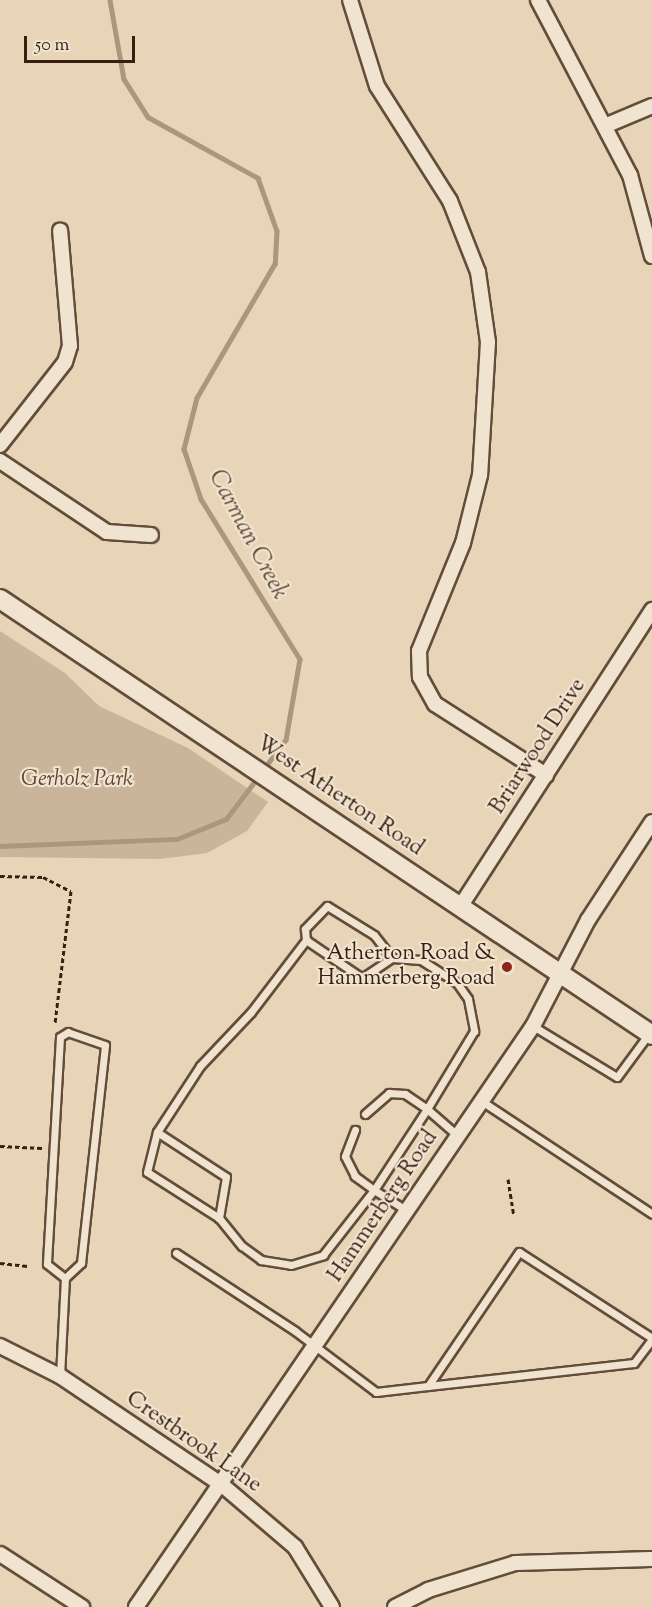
<!DOCTYPE html>
<style>
body{margin:0}
#map{position:relative;width:652px;height:1607px;overflow:hidden;background:#e8d4b6;font-family:"Sorts Mill Goudy",serif}
div>[style]{position:absolute}
.green>*{inset:0;background:#cab59a}
.stream>*{height:4.5px;margin:-2.25px;padding:0 2.25px;transform-origin:2.25px;border-radius:2.25px;background:#ac977e}
.path>*{height:3px;margin-top:-1.5px;transform-origin:0;background:repeating-linear-gradient(90deg,#372011 0 4.5px,transparent 0 7.5px)}
.roads{filter:drop-shadow(2px 0 #634d3a) drop-shadow(-2px 0 #634d3a) drop-shadow(0 2px #634d3a) drop-shadow(0 -2px #634d3a)}
.service>*{height:7px;margin:-3.5px;padding:0 3.5px;transform-origin:3.5px;border-radius:3.5px;background:#f0e3d0}
.minor>*{height:14px;margin:-7px;padding:0 7px;transform-origin:7px;border-radius:7px;background:#f0e3d0}
.tertiary>*{height:18px;margin:-9px;padding:0 9px;transform-origin:9px;border-radius:9px;background:#f0e3d0}
.dots>*{width:16px;height:16px;translate:-50% -50%;box-sizing:border-box;border:3px solid #f0e3d0;border-radius:50%}
span{translate:-50% -50%;white-space:nowrap;text-align:center;line-height:1.15;-webkit-text-stroke:4.5px #f0e3d0;paint-order:stroke}
.street-label{font-size:22px;color:#372011}
.park-label{font-size:22px;color:#5c4533;font-style:italic}
.poi-label{font-size:22px;color:#372011}
.right{translate:-100% -50%;text-align:right}
.water-label{font-size:24px;color:#604a37;font-style:italic}
.scale{position:absolute;left:24px;top:36px;width:111px;height:27px;box-sizing:border-box;border:3px solid #372011;border-top:0;padding-left:8px;font-size:18px;line-height:21px;white-space:nowrap;color:#372011;-webkit-text-stroke:4px #f0e3d0;paint-order:stroke}
</style>
<div id="map">
<div class="green">
<i style="clip-path:polygon(0 631px,65px 673px,99px 706px,188px 748px,268px 802px,247px 831px,207px 853px,160px 859px,0 857px)"></i>
</div>
<div class="stream">
<i style="left:110px;top:0;width:80px;rotate:80deg"></i>
<i style="left:124px;top:79px;width:45px;rotate:57.7deg"></i>
<i style="left:148px;top:117px;width:126px;rotate:29deg"></i>
<i style="left:258px;top:178px;width:56px;rotate:70.3deg"></i>
<i style="left:277px;top:231px;width:33px;rotate:93deg"></i>
<i style="left:275px;top:264px;width:155px;rotate:120.2deg"></i>
<i style="left:197px;top:398px;width:53px;rotate:104.3deg"></i>
<i style="left:184px;top:449px;width:53px;rotate:71.2deg"></i>
<i style="left:201px;top:499px;width:188px;rotate:58.3deg"></i>
<i style="left:300px;top:659px;width:82px;rotate:99.8deg"></i>
<i style="left:286px;top:740px;width:39px;rotate:127deg"></i>
<i style="left:0;top:846px;width:177px;rotate:-2.3deg"></i>
<i style="left:177px;top:839px;width:53px;rotate:-22.2deg"></i>
<i style="left:226px;top:819px;width:53px;rotate:-52.7deg"></i>
</div>
<div class="path">
<i style="left:0;top:876px;width:43px;rotate:1.3deg"></i>
<i style="left:43px;top:877px;width:31px;rotate:27deg"></i>
<i style="left:71px;top:891px;width:133px;rotate:96.9deg"></i>
<i style="left:0;top:1146px;width:42px;rotate:2.7deg"></i>
<i style="left:508px;top:1179px;width:36px;rotate:81deg"></i>
<i style="left:0;top:1263px;width:30px;rotate:6deg"></i>
</div>
<div class="roads">
<div class="service">
<i style="left:392px;top:958px;width:29px;rotate:-128deg"></i>
<i style="left:374px;top:935px;width:55px;rotate:-148.3deg"></i>
<i style="left:327px;top:906px;width:32px;rotate:134deg"></i>
<i style="left:305px;top:929px;width:11px;rotate:85deg"></i>
<i style="left:306px;top:940px;width:68px;rotate:34.2deg"></i>
<i style="left:362px;top:978px;width:36px;rotate:-34deg"></i>
<i style="left:392px;top:958px;width:29px;rotate:4deg"></i>
<i style="left:421px;top:960px;width:43px;rotate:32.6deg"></i>
<i style="left:457px;top:983px;width:19px;rotate:55deg"></i>
<i style="left:468px;top:999px;width:33px;rotate:79deg"></i>
<i style="left:474px;top:1031px;width:91px;rotate:121.1deg"></i>
<i style="left:427px;top:1109px;width:40px;rotate:41deg"></i>
<i style="left:533px;top:1026px;width:98px;rotate:31.3deg"></i>
<i style="left:617px;top:1077px;width:52px;rotate:-53.6deg"></i>
<i style="left:480px;top:1100px;width:206px;rotate:33.5deg"></i>
<i style="left:365px;top:1114px;width:32px;rotate:-41deg"></i>
<i style="left:389px;top:1093px;width:16px;rotate:4deg"></i>
<i style="left:405px;top:1094px;width:27px;rotate:34deg"></i>
<i style="left:427px;top:1109px;width:97px;rotate:123.2deg"></i>
<i style="left:374px;top:1190px;width:40px;rotate:32deg"></i>
<i style="left:157px;top:1132px;width:79px;rotate:-56.9deg"></i>
<i style="left:200px;top:1066px;width:74px;rotate:-46.6deg"></i>
<i style="left:251px;top:1012px;width:91px;rotate:-52.6deg"></i>
<i style="left:219px;top:1218px;width:85px;rotate:-147.4deg"></i>
<i style="left:147px;top:1172px;width:41px;rotate:-76deg"></i>
<i style="left:157px;top:1132px;width:82px;rotate:33.1deg"></i>
<i style="left:226px;top:1177px;width:42px;rotate:99.7deg"></i>
<i style="left:219px;top:1218px;width:36px;rotate:51deg"></i>
<i style="left:242px;top:1246px;width:24px;rotate:36deg"></i>
<i style="left:261px;top:1260px;width:30px;rotate:9deg"></i>
<i style="left:291px;top:1265px;width:34px;rotate:-17deg"></i>
<i style="left:323px;top:1255px;width:83px;rotate:-51.9deg"></i>
<i style="left:374px;top:1190px;width:24px;rotate:-144deg"></i>
<i style="left:355px;top:1176px;width:22px;rotate:-117deg"></i>
<i style="left:345px;top:1156px;width:28px;rotate:-69deg"></i>
<i style="left:176px;top:1253px;width:142px;rotate:33.2deg"></i>
<i style="left:295px;top:1331px;width:101px;rotate:37deg"></i>
<i style="left:376px;top:1392px;width:52px;rotate:-6.6deg"></i>
<i style="left:652px;top:1338px;width:158px;rotate:-147.1deg"></i>
<i style="left:519px;top:1252px;width:162px;rotate:124.2deg"></i>
<i style="left:428px;top:1386px;width:207px;rotate:-6.4deg"></i>
<i style="left:634px;top:1363px;width:30px;rotate:-53deg"></i>
<i style="left:60px;top:1376px;width:98px;rotate:-87.1deg"></i>
<i style="left:65px;top:1278px;width:22px;rotate:-43deg"></i>
<i style="left:81px;top:1263px;width:219px;rotate:-83.7deg"></i>
<i style="left:105px;top:1045px;width:39px;rotate:-161deg"></i>
<i style="left:68px;top:1032px;width:9px;rotate:148deg"></i>
<i style="left:60px;top:1037px;width:227px;rotate:93.3deg"></i>
<i style="left:47px;top:1264px;width:23px;rotate:38deg"></i>
</div>
<div class="minor">
<i style="left:350px;top:0;width:90px;rotate:72.6deg"></i>
<i style="left:377px;top:86px;width:136px;rotate:57.6deg"></i>
<i style="left:450px;top:201px;width:76px;rotate:68.5deg"></i>
<i style="left:478px;top:272px;width:71px;rotate:81.9deg"></i>
<i style="left:488px;top:342px;width:133px;rotate:93.4deg"></i>
<i style="left:480px;top:475px;width:70px;rotate:104deg"></i>
<i style="left:463px;top:543px;width:117px;rotate:112.2deg"></i>
<i style="left:419px;top:651px;width:26px;rotate:88deg"></i>
<i style="left:420px;top:677px;width:31px;rotate:61deg"></i>
<i style="left:435px;top:704px;width:132px;rotate:32.6deg"></i>
<i style="left:538px;top:0;width:198px;rotate:62.3deg"></i>
<i style="left:630px;top:175px;width:84px;rotate:74.8deg"></i>
<i style="left:607px;top:125px;width:49px;rotate:-22.9deg"></i>
<i style="left:0;top:445px;width:105px;rotate:-51.9deg"></i>
<i style="left:65px;top:362px;width:17px;rotate:-73deg"></i>
<i style="left:70px;top:346px;width:116px;rotate:-94.9deg"></i>
<i style="left:0;top:461px;width:128px;rotate:33.6deg"></i>
<i style="left:107px;top:532px;width:44px;rotate:3.9deg"></i>
<i style="left:460px;top:907px;width:354px;rotate:-57.1deg"></i>
<i style="left:0;top:1346px;width:67px;rotate:26.6deg"></i>
<i style="left:60px;top:1376px;width:194px;rotate:33.9deg"></i>
<i style="left:221px;top:1484px;width:97px;rotate:40.4deg"></i>
<i style="left:295px;top:1547px;width:70px;rotate:58.3deg"></i>
<i style="left:0;top:1554px;width:98px;rotate:32.9deg"></i>
<i style="left:136px;top:1607px;width:704px;rotate:-55.66deg"></i>
<i style="left:533px;top:1026px;width:119px;rotate:-62.6deg"></i>
<i style="left:588px;top:920px;width:117px;rotate:-56.9deg"></i>
<i style="left:395px;top:1607px;width:37px;rotate:-27deg"></i>
<i style="left:428px;top:1590px;width:91px;rotate:-17.2deg"></i>
<i style="left:515px;top:1563px;width:137px;rotate:-1.7deg"></i>
</div>
<div class="tertiary">
<i style="left:0;top:599px;width:784px;rotate:33.77deg"></i>
</div>
</div>
<div class="dots">
<i style="left:507px;top:967px;background:#8f2418"></i>
</div>
<div class="street-label">
<span style="left:539px;top:747px;rotate:-57deg">Briarwood Drive</span>
<span style="left:339px;top:797px;rotate:34deg">West Atherton Road</span>
<span style="left:384px;top:1207px;rotate:-56deg">Hammerberg Road</span>
<span style="left:193px;top:1443px;rotate:35deg">Crestbrook Lane</span>
</div>
<div class="park-label">
<span style="left:77px;top:781px">Gerholz Park</span>
</div>
<div class="poi-label">
<span class="right" style="left:495px;top:967px">Atherton Road &amp;<br>Hammerberg Road</span>
</div>
<div class="water-label">
<span style="left:247px;top:535px;rotate:62deg">Carman Creek</span>
</div>
<div class="scale">50 m</div>
</div>
